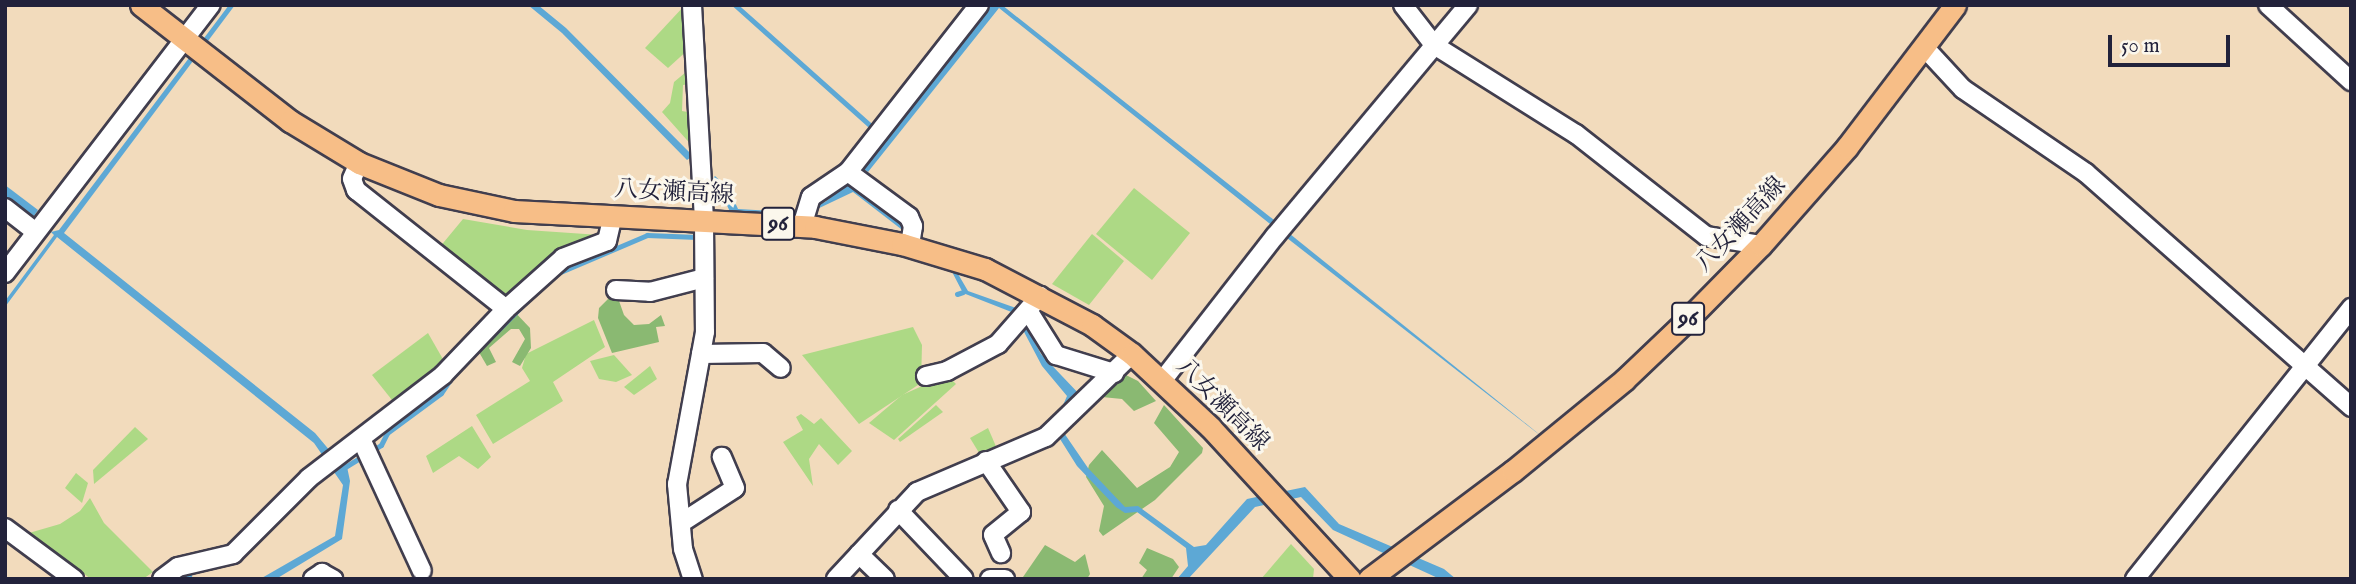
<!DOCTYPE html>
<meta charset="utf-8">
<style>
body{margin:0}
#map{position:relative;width:2356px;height:584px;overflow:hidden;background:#f2dbbc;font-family:"IM FELL English","Noto Serif JP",serif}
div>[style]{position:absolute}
.green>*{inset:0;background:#add985}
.forest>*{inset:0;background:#8ab972}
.water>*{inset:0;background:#5da8d5}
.stream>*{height:5px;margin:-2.5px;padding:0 2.5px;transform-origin:2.5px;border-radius:2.5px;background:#5da8d5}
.roads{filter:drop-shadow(2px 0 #413e4e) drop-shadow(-2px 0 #413e4e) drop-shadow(0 2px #413e4e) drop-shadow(0 -2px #413e4e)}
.minor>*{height:18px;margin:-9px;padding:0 9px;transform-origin:9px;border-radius:9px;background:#fff}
.major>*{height:21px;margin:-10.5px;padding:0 10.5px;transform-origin:10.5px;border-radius:10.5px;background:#f7be87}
span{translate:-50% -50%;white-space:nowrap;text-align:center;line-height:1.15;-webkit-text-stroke:6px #fbf7ec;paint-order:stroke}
.shield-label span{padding:2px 5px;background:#fbf7ec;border:2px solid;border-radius:5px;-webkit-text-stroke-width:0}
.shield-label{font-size:23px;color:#22223b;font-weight:700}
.street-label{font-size:24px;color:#22223b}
.frame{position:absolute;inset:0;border:7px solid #22223b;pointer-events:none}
.scale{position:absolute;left:2108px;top:35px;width:122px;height:32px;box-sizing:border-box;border:4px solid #22223b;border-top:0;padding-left:9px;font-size:21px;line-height:24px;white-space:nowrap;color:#22223b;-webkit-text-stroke:5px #fbf7ec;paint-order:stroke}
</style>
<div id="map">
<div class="green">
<i style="clip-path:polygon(685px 5px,690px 48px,668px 68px,645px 48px)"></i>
<i style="clip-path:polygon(686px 72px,690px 84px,683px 85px,682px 111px,693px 113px,694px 148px,662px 112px,670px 103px,674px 82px)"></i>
<i style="clip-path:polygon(1134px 188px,1190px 233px,1152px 280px,1096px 234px)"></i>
<i style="clip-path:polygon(463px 219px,527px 230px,600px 235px,534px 269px,503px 300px,439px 248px)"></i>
<i style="clip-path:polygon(1092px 234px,1124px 261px,1089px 305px,1052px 284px)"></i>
<i style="clip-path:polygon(594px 320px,605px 347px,553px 382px,563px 401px,493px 444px,476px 415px,530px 381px,522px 368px,526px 354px)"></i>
<i style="clip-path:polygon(913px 327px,922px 345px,921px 383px,859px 424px,802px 355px)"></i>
<i style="clip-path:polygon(428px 333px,444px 361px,396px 405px,372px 375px)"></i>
<i style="clip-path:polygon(614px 355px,632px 375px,616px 382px,599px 379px,590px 361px)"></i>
<i style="clip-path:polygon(650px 366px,657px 379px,634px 395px,624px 387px)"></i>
<i style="clip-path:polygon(947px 375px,956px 384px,894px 440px,869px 423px,902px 395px)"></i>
<i style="clip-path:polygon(936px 405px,943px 412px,900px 442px,898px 439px)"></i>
<i style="clip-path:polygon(801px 414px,814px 424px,821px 418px,852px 451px,838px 465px,819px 444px,809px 459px,813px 486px,783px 442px,803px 430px,796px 417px)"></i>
<i style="clip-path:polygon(472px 426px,491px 457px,478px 469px,459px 456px,433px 473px,426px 456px)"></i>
<i style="clip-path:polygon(135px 427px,148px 439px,94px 484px,93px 470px)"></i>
<i style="clip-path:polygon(988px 428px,998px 451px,981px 456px,970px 438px)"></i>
<i style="clip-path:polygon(76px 473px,88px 483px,82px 503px,65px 488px)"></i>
<i style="clip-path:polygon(90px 498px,104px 523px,153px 572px,143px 579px,91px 579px,29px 533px,60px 524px,80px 511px)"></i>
<i style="clip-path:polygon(1291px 544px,1314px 569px,1313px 579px,1261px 579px)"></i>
</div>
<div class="forest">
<i style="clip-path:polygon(609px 298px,618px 298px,624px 315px,634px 325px,649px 324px,661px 315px,665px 326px,656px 327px,659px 342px,612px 353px,598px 318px,599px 308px)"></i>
<i style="clip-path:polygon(511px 308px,530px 328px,531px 348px,520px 366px,512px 362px,525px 339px,519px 329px,511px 329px,489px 348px,496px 362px,487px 366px,476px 347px)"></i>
<i style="clip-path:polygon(1126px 375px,1138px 381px,1156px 401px,1134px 411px,1122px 399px,1102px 397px)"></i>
<i style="clip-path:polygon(1164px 405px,1203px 448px,1202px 453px,1155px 500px,1103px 536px,1099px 531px,1104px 506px,1086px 477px,1089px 465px,1102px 450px,1137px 488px,1170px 467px,1179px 452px,1154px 423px)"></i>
<i style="clip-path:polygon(1045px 545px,1075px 562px,1085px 554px,1090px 574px,1087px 579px,1023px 577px)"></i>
<i style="clip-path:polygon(1147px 548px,1173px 559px,1179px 567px,1171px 579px,1141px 579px,1147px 570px,1139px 563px)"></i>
</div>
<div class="water">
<i style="clip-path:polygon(229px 5px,235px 5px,64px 233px,315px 433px,341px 464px,346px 462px,350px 481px,342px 539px,276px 579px,260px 579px,335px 536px,343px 485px,314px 443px,57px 237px,5px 307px,5px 301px,54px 235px,51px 232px,59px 230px)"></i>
<i style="clip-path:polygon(528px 5px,538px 5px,566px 28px,693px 156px,687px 160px,562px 33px)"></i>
<i style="clip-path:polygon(991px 5px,1002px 5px,1274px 220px,1275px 228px,999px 8px,868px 172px,862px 168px)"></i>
<i style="clip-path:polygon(715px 176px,729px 189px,738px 209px,793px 212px,825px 202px,849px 183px,951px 262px,968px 291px,1016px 308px,1041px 354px,1082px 397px,1062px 430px,1088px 468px,1125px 507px,1138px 506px,1194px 547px,1206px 545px,1247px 499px,1305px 487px,1339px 524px,1444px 569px,1456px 579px,1440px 579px,1333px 530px,1301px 497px,1255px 507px,1188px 579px,1177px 579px,1188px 566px,1186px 548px,1137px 512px,1125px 513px,1116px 507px,1077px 466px,1060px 439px,1054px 426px,1067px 396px,1042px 366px,1014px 313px,963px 293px,949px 266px,853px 192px,794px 220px,733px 218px,722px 195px,709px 183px)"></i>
<i style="clip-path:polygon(5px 185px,38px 210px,32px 219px,5px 197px)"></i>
<i style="clip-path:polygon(1290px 234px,1545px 439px,1287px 238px)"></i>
</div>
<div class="stream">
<i style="left:735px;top:5px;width:185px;rotate:41.7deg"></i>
<i style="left:558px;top:273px;width:97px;rotate:-23.1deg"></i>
<i style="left:647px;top:235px;width:50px;rotate:2.3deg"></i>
<i style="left:957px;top:294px;width:6px;rotate:-18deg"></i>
<i style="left:492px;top:336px;width:49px;rotate:-45deg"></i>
<i style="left:345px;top:467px;width:42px;rotate:-31.4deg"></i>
<i style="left:381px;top:445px;width:13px;rotate:-63deg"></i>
<i style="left:387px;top:433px;width:67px;rotate:-36.5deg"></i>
<i style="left:441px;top:393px;width:22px;rotate:-56deg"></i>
<i style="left:179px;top:579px;width:11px;rotate:-22deg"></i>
</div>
<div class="roads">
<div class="minor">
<i style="left:692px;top:5px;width:217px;rotate:86.8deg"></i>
<i style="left:704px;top:222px;width:110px;rotate:89.5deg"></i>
<i style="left:705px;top:332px;width:155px;rotate:100.4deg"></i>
<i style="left:677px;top:484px;width:65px;rotate:84.7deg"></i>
<i style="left:683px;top:549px;width:32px;rotate:72deg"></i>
<i style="left:1403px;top:5px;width:51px;rotate:52.2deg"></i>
<i style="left:1434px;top:45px;width:168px;rotate:32.1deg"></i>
<i style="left:1576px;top:134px;width:165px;rotate:38.1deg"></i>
<i style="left:1706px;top:236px;width:56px;rotate:9.3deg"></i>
<i style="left:2268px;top:5px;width:113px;rotate:42.5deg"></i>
<i style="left:1924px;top:47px;width:57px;rotate:47.1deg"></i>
<i style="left:1963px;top:89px;width:149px;rotate:34.3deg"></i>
<i style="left:2086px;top:173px;width:354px;rotate:41.4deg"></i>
<i style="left:359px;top:163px;width:17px;rotate:114deg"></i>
<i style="left:352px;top:179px;width:12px;rotate:70deg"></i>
<i style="left:356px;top:190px;width:191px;rotate:38.4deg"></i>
<i style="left:848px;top:172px;width:76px;rotate:36.4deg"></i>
<i style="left:909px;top:217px;width:10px;rotate:66deg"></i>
<i style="left:913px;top:226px;width:20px;rotate:99deg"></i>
<i style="left:5px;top:208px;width:39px;rotate:38deg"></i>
<i style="left:802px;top:226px;width:30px;rotate:-73deg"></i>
<i style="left:811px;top:197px;width:45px;rotate:-34deg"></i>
<i style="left:848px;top:172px;width:212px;rotate:-51.9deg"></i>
<i style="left:5px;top:273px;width:338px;rotate:-52.5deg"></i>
<i style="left:616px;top:290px;width:34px;rotate:3deg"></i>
<i style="left:650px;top:292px;width:56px;rotate:-14.5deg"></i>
<i style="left:1029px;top:312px;width:51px;rotate:57.9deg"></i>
<i style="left:1056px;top:355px;width:61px;rotate:17.2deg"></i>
<i style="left:701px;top:354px;width:62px;rotate:-0.9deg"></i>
<i style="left:763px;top:353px;width:23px;rotate:40deg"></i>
<i style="left:926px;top:376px;width:22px;rotate:-13deg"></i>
<i style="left:947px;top:371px;width:58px;rotate:-27.9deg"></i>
<i style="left:998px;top:344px;width:64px;rotate:-48.8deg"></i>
<i style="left:1162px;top:381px;width:184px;rotate:-52.1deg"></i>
<i style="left:1275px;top:236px;width:301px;rotate:-50.1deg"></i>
<i style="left:361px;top:439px;width:145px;rotate:65.2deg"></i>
<i style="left:986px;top:461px;width:62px;rotate:55.5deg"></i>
<i style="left:1021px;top:512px;width:36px;rotate:141deg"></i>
<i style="left:993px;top:535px;width:20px;rotate:66deg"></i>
<i style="left:898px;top:510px;width:95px;rotate:46.3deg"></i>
<i style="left:681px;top:523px;width:64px;rotate:-32.9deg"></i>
<i style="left:735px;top:488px;width:34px;rotate:-113deg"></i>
<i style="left:5px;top:528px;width:86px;rotate:36.5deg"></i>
<i style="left:859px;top:554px;width:36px;rotate:44deg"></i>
<i style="left:162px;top:579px;width:20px;rotate:-37deg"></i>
<i style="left:178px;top:567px;width:57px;rotate:-13.3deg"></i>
<i style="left:233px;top:554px;width:107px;rotate:-45deg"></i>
<i style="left:309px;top:478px;width:169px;rotate:-37.5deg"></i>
<i style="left:443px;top:375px;width:91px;rotate:-46.3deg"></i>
<i style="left:506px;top:309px;width:76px;rotate:-41.8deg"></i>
<i style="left:563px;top:258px;width:47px;rotate:-21.1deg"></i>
<i style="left:607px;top:241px;width:26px;rotate:-77deg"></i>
<i style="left:313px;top:579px;width:11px;rotate:-34deg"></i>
<i style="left:322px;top:573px;width:13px;rotate:29deg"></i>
<i style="left:836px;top:579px;width:119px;rotate:-47deg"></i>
<i style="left:917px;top:492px;width:140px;rotate:-23.1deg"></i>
<i style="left:1046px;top:437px;width:120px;rotate:-44deg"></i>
<i style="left:990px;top:579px;width:15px"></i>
<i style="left:2135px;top:579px;width:347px;rotate:-51.4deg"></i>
</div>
<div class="major">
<i style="left:141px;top:5px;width:189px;rotate:37.9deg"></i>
<i style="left:290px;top:121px;width:81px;rotate:31.3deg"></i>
<i style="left:359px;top:163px;width:86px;rotate:21.8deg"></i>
<i style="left:439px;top:195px;width:77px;rotate:12deg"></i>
<i style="left:514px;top:211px;width:301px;rotate:3deg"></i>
<i style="left:815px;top:227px;width:89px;rotate:11.1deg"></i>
<i style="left:902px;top:244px;width:87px;rotate:16.8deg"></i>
<i style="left:985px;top:269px;width:121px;rotate:27.6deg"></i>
<i style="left:1092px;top:325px;width:49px;rotate:35.9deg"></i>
<i style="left:1132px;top:354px;width:107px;rotate:43.1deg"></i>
<i style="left:1210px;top:427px;width:207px;rotate:47.4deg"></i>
<i style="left:1369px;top:579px;width:180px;rotate:-36.9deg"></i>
<i style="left:1513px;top:471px;width:144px;rotate:-39.3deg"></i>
<i style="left:1624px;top:380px;width:87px;rotate:-43.6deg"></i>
<i style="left:1687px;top:320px;width:105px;rotate:-45.4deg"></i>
<i style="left:1761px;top:245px;width:130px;rotate:-48.7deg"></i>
<i style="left:1847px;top:147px;width:178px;rotate:-52.7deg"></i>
</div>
</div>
<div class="shield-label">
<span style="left:778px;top:224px">96</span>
<span style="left:1688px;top:319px">96</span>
</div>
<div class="street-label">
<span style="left:674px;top:193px;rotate:3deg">八女瀬高線</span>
<span style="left:1741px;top:225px;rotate:-47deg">八女瀬高線</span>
<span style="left:1222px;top:405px;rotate:45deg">八女瀬高線</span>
</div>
<div class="frame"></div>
<div class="scale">50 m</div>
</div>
